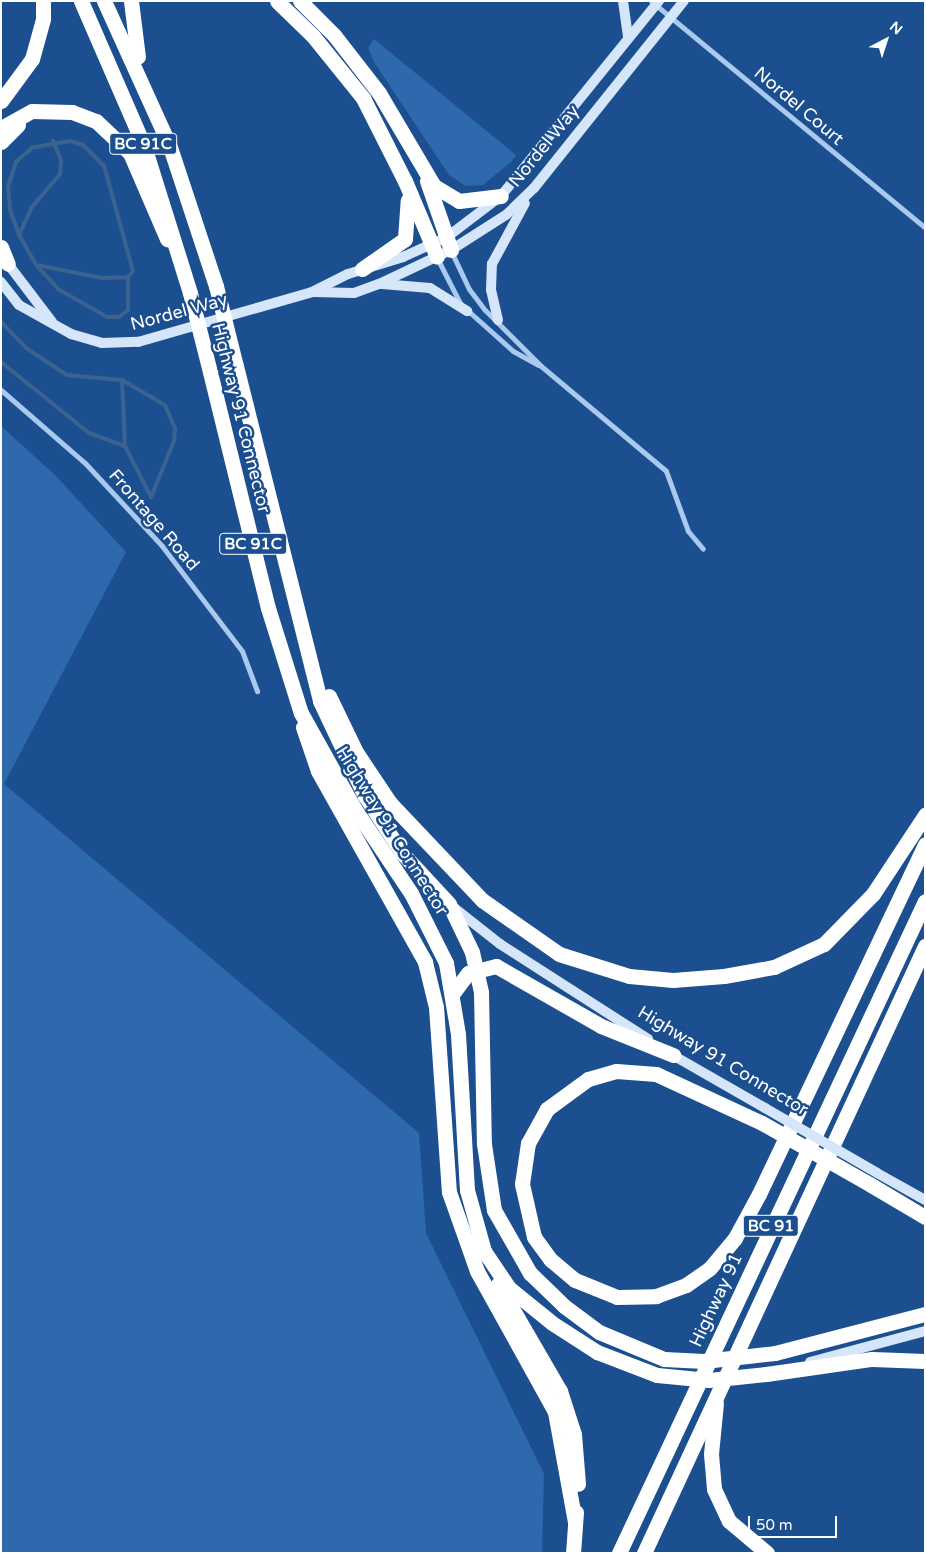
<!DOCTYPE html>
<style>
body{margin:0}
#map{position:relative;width:926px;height:1554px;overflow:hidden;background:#1b4f8f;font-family:"Varela Round",sans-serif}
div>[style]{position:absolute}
.green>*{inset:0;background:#2e69ad}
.stream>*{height:4px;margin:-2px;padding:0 2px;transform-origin:2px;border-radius:2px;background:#3c6290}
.street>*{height:5px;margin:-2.5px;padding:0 2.5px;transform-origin:2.5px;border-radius:2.5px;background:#a9c9ee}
.secondary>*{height:10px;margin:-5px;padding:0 5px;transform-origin:5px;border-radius:5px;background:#d6e6fa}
.highway>*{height:15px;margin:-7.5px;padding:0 7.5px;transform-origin:7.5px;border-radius:7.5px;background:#fff}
.secondary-bridge>*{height:10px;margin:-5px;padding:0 5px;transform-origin:5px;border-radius:5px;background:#d6e6fa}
.highway-bridge>*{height:15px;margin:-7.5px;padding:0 7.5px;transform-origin:7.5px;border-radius:7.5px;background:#fff}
span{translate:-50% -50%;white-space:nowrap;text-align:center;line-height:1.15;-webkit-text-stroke:5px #1b4f8f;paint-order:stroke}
.shield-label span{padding:1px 4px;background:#1b4f8f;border:1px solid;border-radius:4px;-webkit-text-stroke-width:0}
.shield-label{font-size:16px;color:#fff;font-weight:700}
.street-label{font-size:18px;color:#fff}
.frame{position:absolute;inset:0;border:2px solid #fff;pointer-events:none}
.north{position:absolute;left:861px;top:15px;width:50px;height:50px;-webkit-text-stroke:4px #1b4f8f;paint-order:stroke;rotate:40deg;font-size:14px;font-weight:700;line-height:20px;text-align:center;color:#fff}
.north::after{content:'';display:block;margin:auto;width:18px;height:22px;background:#fff;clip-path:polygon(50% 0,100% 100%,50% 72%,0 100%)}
.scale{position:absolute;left:748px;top:1516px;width:89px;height:22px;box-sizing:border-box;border:2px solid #fff;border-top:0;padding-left:6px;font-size:15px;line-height:18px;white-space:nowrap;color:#fff;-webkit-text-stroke:4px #1b4f8f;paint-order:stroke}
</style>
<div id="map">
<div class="green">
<i style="clip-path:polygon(374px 39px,516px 155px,511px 162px,483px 185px,466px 186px,449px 175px,374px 62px,368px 48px)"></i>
<i style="clip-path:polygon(1px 426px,55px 475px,126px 552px,4px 784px,419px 1133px,426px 1233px,544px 1474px,542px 1553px,1px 1553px)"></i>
</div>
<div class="stream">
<i style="left:19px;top:235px;width:31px;rotate:-65deg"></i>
<i style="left:32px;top:207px;width:43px;rotate:-49.7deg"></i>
<i style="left:60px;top:174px;width:14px;rotate:-86deg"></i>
<i style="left:61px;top:160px;width:21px;rotate:-113deg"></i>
<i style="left:36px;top:265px;width:68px;rotate:11deg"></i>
<i style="left:103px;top:278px;width:25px;rotate:-2deg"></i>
<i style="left:128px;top:277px;width:8px;rotate:-50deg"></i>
<i style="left:133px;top:271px;width:109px;rotate:-105.4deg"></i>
<i style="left:104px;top:166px;width:30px;rotate:-135deg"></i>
<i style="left:83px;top:145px;width:14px;rotate:-163deg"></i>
<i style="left:70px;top:141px;width:39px;rotate:170deg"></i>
<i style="left:32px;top:148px;width:21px;rotate:139deg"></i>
<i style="left:16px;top:162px;width:25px;rotate:108deg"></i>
<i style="left:8px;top:186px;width:24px;rotate:85deg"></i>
<i style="left:10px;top:210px;width:27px;rotate:70deg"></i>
<i style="left:19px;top:235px;width:34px;rotate:60deg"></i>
<i style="left:36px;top:265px;width:33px;rotate:47deg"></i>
<i style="left:58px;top:289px;width:56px;rotate:29.7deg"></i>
<i style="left:107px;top:317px;width:12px"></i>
<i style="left:119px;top:317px;width:11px;rotate:-38deg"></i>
<i style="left:128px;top:310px;width:33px;rotate:-90deg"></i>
<i style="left:1px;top:322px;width:36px;rotate:46deg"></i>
<i style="left:26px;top:348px;width:49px;rotate:33.4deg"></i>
<i style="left:67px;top:375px;width:55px;rotate:5.2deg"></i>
<i style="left:122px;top:380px;width:50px;rotate:30.2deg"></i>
<i style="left:165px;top:405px;width:25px;rotate:67deg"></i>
<i style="left:175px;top:428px;width:13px;rotate:94deg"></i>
<i style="left:174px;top:441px;width:61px;rotate:112.3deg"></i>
<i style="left:1px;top:362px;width:113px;rotate:38.9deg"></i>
<i style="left:89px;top:433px;width:38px;rotate:20deg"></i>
<i style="left:122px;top:380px;width:66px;rotate:87.4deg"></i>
<i style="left:125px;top:446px;width:57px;rotate:63deg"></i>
</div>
<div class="street">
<i style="left:651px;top:1px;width:356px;rotate:39.6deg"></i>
<i style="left:451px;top:251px;width:42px;rotate:64.7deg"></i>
<i style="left:469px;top:289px;width:26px;rotate:53deg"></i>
<i style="left:485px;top:310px;width:79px;rotate:45deg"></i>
<i style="left:541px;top:366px;width:163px;rotate:40deg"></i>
<i style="left:666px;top:471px;width:64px;rotate:69.9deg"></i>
<i style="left:688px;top:531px;width:23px;rotate:50deg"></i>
<i style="left:437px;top:258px;width:51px;rotate:62.9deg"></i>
<i style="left:466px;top:309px;width:63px;rotate:41.8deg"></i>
<i style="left:513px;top:351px;width:29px;rotate:29deg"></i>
<i style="left:1px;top:390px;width:111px;rotate:41deg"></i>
<i style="left:85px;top:463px;width:113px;rotate:47.1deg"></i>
<i style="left:162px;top:546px;width:132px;rotate:52.7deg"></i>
<i style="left:242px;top:651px;width:43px;rotate:69.4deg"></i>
</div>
<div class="secondary">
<i style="left:623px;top:1px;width:37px;rotate:82deg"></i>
<i style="left:5px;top:260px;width:78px;rotate:52.8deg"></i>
<i style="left:1px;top:282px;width:29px;rotate:52deg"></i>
<i style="left:19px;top:305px;width:60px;rotate:29.1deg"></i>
<i style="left:71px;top:334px;width:32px;rotate:16deg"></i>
<i style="left:102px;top:343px;width:36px;rotate:-2deg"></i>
<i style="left:138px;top:342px;width:181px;rotate:-16deg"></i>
<i style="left:312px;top:292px;width:40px;rotate:-26.6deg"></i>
<i style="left:348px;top:274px;width:58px;rotate:-17.2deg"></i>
<i style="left:403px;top:257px;width:48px;rotate:-24.4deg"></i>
<i style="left:447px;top:237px;width:68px;rotate:-37.2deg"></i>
<i style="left:501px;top:196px;width:251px;rotate:-51deg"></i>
<i style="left:382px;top:284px;width:48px;rotate:4.8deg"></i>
<i style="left:430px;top:288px;width:44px;rotate:31.9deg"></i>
<i style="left:313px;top:292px;width:41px;rotate:1.4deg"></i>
<i style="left:354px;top:293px;width:27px;rotate:-20deg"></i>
<i style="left:379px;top:284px;width:80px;rotate:-25.3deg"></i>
<i style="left:451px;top:250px;width:65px;rotate:-32.5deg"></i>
<i style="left:506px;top:215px;width:39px;rotate:-44deg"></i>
<i style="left:534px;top:188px;width:240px;rotate:-51.3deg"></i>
<i style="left:498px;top:320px;width:31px;rotate:-103deg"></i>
<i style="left:491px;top:290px;width:26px;rotate:-88deg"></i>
<i style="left:492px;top:264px;width:69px;rotate:-61.6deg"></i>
<i style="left:453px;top:907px;width:60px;rotate:38.2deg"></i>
<i style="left:500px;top:944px;width:176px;rotate:32.7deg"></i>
<i style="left:669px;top:1053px;width:111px;rotate:29.8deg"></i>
<i style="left:877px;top:1173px;width:55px;rotate:29.4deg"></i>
<i style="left:810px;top:1362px;width:119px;rotate:-15.1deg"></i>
</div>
<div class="highway">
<i style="left:81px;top:1px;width:158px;rotate:66.5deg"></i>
<i style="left:144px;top:146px;width:154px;rotate:72.6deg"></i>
<i style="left:104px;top:1px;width:157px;rotate:65.6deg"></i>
<i style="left:169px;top:144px;width:150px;rotate:71.7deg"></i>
<i style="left:131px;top:1px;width:56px;rotate:82.9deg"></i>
<i style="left:277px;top:1px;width:50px;rotate:44.2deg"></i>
<i style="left:313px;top:36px;width:80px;rotate:51.1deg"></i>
<i style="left:363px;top:98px;width:93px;rotate:63.2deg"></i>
<i style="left:405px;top:181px;width:82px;rotate:67.2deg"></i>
<i style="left:300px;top:1px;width:48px;rotate:45deg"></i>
<i style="left:334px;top:35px;width:73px;rotate:52.2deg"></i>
<i style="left:379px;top:93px;width:108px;rotate:59.4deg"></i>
<i style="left:434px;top:186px;width:29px;rotate:31deg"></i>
<i style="left:459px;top:201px;width:42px;rotate:-6.8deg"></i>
<i style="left:1px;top:101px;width:52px;rotate:-53.6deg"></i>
<i style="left:32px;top:59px;width:41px;rotate:-74.6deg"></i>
<i style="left:43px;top:19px;width:18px;rotate:-90deg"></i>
<i style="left:1px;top:128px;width:35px;rotate:-29deg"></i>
<i style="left:32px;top:111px;width:40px;rotate:1.4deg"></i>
<i style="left:72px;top:112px;width:26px;rotate:21deg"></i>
<i style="left:96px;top:121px;width:47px;rotate:43.3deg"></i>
<i style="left:130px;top:153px;width:94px;rotate:66.7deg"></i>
<i style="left:1px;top:142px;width:24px;rotate:-45deg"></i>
<i style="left:427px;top:181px;width:73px;rotate:70.8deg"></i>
<i style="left:1px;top:247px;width:18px;rotate:68deg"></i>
<i style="left:362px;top:269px;width:52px;rotate:-34.9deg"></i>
<i style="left:405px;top:239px;width:39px;rotate:-86deg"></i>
<i style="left:236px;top:366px;width:345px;rotate:75.9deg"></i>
<i style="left:320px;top:701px;width:105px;rotate:64.7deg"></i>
<i style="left:365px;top:796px;width:68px;rotate:57deg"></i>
<i style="left:402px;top:853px;width:69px;rotate:47.3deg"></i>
<i style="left:449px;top:904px;width:53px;rotate:64.4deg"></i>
<i style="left:472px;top:952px;width:41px;rotate:77.3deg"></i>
<i style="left:481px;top:992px;width:152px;rotate:88.9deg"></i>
<i style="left:484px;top:1144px;width:67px;rotate:81.4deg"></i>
<i style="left:494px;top:1210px;width:73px;rotate:60.3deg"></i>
<i style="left:530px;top:1273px;width:47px;rotate:44.1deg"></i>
<i style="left:564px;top:1306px;width:44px;rotate:36.6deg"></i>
<i style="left:599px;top:1332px;width:70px;rotate:22.6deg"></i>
<i style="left:210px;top:372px;width:243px;rotate:76.2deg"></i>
<i style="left:268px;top:608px;width:110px;rotate:72.6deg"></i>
<i style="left:301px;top:713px;width:109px;rotate:60.8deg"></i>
<i style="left:354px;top:808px;width:102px;rotate:56.2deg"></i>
<i style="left:411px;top:893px;width:78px;rotate:63.4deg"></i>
<i style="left:446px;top:963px;width:72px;rotate:80.4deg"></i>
<i style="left:458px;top:1034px;width:156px;rotate:86.7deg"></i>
<i style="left:467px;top:1190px;width:63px;rotate:74.4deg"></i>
<i style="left:484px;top:1251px;width:45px;rotate:56deg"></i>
<i style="left:509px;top:1288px;width:55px;rotate:39.1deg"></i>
<i style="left:552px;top:1323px;width:54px;rotate:32.8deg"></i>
<i style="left:597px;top:1352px;width:64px;rotate:21deg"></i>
<i style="left:329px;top:696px;width:62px;rotate:64.3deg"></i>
<i style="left:356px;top:752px;width:61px;rotate:56.3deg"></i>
<i style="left:390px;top:803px;width:134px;rotate:46.5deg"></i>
<i style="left:482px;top:900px;width:94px;rotate:35deg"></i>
<i style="left:559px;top:954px;width:73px;rotate:17.4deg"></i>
<i style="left:629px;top:976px;width:44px;rotate:5.2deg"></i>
<i style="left:673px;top:980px;width:51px;rotate:-4.5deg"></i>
<i style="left:724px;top:976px;width:51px;rotate:-10.2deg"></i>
<i style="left:774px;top:967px;width:55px;rotate:-24.7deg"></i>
<i style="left:824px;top:944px;width:70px;rotate:-45.6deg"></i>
<i style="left:873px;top:894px;width:95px;rotate:-56.6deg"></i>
<i style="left:303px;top:727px;width:46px;rotate:71.2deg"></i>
<i style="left:318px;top:771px;width:219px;rotate:60.7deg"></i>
<i style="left:425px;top:962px;width:46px;rotate:76.3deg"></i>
<i style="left:436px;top:1007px;width:185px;rotate:86deg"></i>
<i style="left:449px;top:1192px;width:84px;rotate:70.5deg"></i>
<i style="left:477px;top:1271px;width:161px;rotate:61deg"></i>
<i style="left:555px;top:1412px;width:112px;rotate:79.7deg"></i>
<i style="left:453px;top:993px;width:25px;rotate:-53deg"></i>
<i style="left:468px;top:973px;width:29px;rotate:-14deg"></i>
<i style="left:496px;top:966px;width:121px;rotate:29.7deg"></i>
<i style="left:601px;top:1026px;width:78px;rotate:21.9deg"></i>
<i style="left:762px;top:1123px;width:117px;rotate:-155.2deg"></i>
<i style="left:656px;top:1074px;width:40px;rotate:-175.7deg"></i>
<i style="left:616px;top:1071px;width:29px;rotate:164deg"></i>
<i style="left:588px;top:1079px;width:51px;rotate:143.8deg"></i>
<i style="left:547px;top:1109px;width:39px;rotate:119deg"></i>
<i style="left:528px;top:1143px;width:41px;rotate:98.3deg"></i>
<i style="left:522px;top:1184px;width:54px;rotate:77.2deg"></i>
<i style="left:534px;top:1237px;width:29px;rotate:54deg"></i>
<i style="left:551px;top:1260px;width:31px;rotate:40deg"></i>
<i style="left:575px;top:1280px;width:45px;rotate:22deg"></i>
<i style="left:617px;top:1297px;width:39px;rotate:-1deg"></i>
<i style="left:656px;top:1296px;width:32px;rotate:-20deg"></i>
<i style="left:686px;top:1285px;width:29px;rotate:-35deg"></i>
<i style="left:710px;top:1268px;width:39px;rotate:-50deg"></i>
<i style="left:735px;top:1238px;width:50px;rotate:-61.4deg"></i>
<i style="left:759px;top:1194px;width:387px;rotate:-64.6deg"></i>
<i style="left:871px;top:1185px;width:63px;rotate:30.7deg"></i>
<i style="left:498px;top:1284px;width:124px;rotate:59.9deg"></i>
<i style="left:560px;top:1391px;width:45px;rotate:72deg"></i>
<i style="left:574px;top:1434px;width:50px;rotate:85.4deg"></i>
<i style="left:775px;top:1353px;width:155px;rotate:-14.6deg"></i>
<i style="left:766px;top:1374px;width:107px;rotate:-8.1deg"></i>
<i style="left:872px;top:1359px;width:53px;rotate:2.2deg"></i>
<i style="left:716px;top:1403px;width:51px;rotate:95.6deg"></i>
<i style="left:711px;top:1454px;width:35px;rotate:85deg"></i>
<i style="left:714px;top:1489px;width:35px;rotate:65deg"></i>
<i style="left:729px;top:1521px;width:50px;rotate:40.1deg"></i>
<i style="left:573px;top:1553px;width:41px;rotate:-85.8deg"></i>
<i style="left:619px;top:1553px;width:720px;rotate:-64.86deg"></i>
<i style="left:644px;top:1553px;width:669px;rotate:-65.16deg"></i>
</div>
<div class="secondary-bridge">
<i style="left:765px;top:1108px;width:129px;rotate:30.1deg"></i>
</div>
<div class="highway-bridge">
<i style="left:216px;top:286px;width:82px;rotate:76deg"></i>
<i style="left:190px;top:293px;width:81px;rotate:75.8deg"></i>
<i style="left:762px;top:1123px;width:125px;rotate:29.6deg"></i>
<i style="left:664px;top:1359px;width:40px;rotate:2.9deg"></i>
<i style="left:704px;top:1361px;width:71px;rotate:-6.4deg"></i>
<i style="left:657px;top:1375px;width:52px;rotate:5.5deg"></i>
<i style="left:709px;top:1380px;width:57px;rotate:-6deg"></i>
</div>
<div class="shield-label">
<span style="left:143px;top:144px">BC 91C</span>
<span style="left:253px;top:544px">BC 91C</span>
<span style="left:771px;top:1226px">BC 91</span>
</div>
<div class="street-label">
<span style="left:799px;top:106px;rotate:40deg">Nordel Court</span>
<span style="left:544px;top:146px;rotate:-51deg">Nordel Way</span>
<span style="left:179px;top:312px;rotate:-15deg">Nordel Way</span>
<span style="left:241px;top:418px;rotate:76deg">Highway 91 Connector</span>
<span style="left:154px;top:520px;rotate:49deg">Frontage Road</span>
<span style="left:392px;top:831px;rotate:58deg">Highway 91 Connector</span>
<span style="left:723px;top:1061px;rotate:31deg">Highway 91 Connector</span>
<span style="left:716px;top:1300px;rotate:-65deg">Highway 91</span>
</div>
<div class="frame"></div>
<div class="north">N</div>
<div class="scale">50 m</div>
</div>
